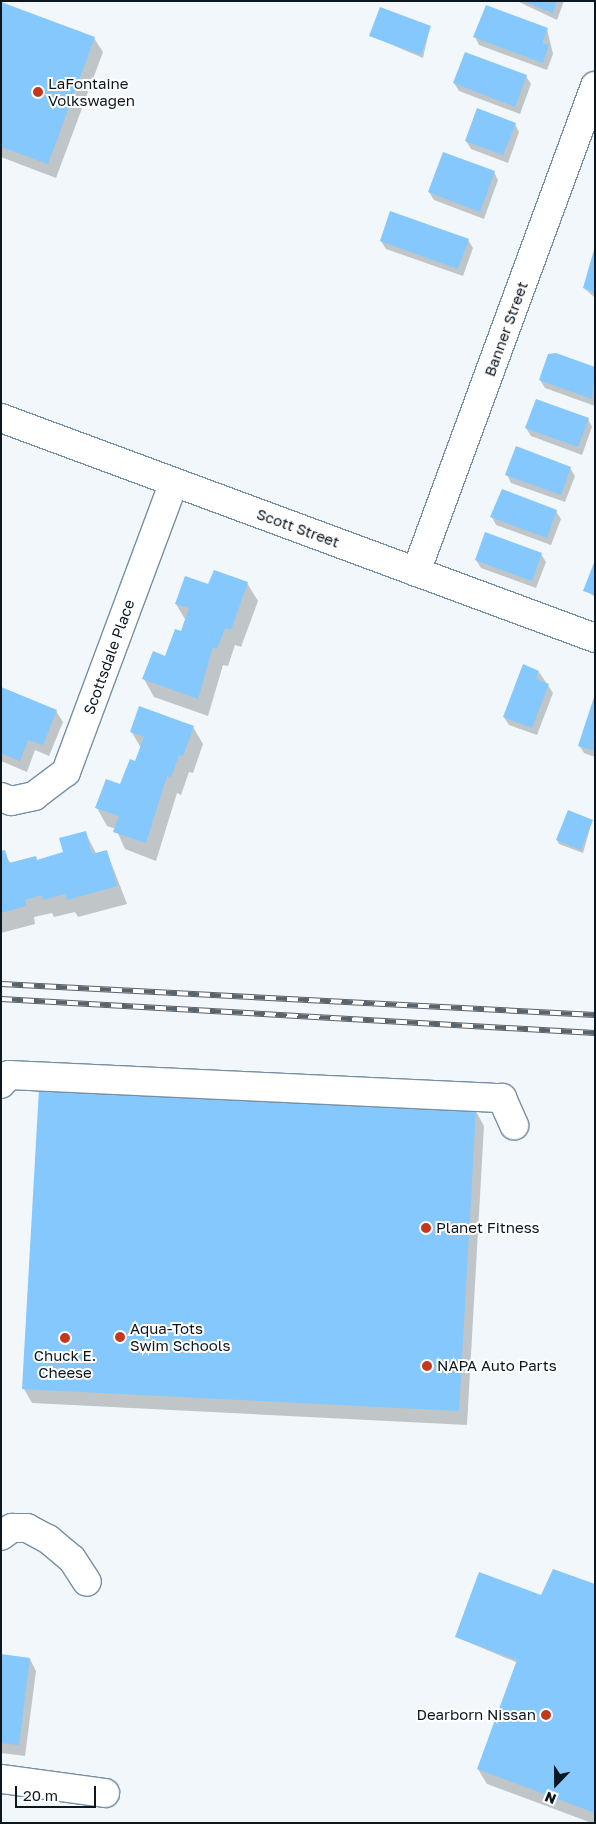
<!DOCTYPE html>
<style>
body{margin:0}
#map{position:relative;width:596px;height:1824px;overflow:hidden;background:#f1f7fb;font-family:"Golos Text",sans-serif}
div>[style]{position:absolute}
.shadow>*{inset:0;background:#0003}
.building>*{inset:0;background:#84c8fd}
.roads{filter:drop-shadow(1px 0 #758fa4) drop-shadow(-1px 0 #758fa4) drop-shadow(0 1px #758fa4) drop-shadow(0 -1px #758fa4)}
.minor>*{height:28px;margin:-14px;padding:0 14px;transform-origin:14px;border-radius:14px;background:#fff}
.rail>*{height:5.5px;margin-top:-2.75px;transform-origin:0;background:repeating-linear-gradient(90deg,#fff 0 11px,#5b636a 0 22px);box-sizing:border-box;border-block:1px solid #5b636a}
.dots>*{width:14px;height:14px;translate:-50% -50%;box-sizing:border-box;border:2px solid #fff;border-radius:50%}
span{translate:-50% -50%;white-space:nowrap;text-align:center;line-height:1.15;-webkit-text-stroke:4px #fff;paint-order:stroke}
.poi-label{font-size:15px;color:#0d171f}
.left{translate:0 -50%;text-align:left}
.right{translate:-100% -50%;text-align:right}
.street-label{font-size:15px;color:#0d171f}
.frame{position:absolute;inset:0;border:2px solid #0d171f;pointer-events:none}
.north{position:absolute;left:531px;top:1759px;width:50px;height:50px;-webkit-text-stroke:4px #fff;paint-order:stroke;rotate:202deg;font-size:14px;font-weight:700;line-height:20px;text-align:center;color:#0d171f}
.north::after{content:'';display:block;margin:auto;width:18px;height:22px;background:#0d171f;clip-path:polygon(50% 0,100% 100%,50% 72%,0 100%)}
.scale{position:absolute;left:15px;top:1786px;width:81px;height:22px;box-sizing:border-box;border:2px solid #0d171f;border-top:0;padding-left:6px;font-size:15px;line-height:18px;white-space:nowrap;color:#0d171f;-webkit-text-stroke:4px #fff;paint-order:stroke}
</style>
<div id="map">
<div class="shadow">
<i style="clip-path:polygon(517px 1px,564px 1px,557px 20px)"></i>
<i style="clip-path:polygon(1px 3px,94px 38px,103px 52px,56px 178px,1px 157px)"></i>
<i style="clip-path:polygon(430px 27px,423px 58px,371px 36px)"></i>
<i style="clip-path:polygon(547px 29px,553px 54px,547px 70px,479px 45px,475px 37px)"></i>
<i style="clip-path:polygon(526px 76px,531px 84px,520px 114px,459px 91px,454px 83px)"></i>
<i style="clip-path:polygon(515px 124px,519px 132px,508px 163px,471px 149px,466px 141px)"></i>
<i style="clip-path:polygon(494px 172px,498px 180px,484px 219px,434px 200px,429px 192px)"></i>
<i style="clip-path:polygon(468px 240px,473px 248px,463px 276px,386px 249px,381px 241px)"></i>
<i style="clip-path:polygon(595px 249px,595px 298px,584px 288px)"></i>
<i style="clip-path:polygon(595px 369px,595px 406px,545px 388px,540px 380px)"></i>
<i style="clip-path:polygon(588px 419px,592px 427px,582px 455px,531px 436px,526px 428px)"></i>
<i style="clip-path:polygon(570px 468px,575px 476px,565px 502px,511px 483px,507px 475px)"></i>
<i style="clip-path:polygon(556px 511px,561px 519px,551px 545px,496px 525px,492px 517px)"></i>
<i style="clip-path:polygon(541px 554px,546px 562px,536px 588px,481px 568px,476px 560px)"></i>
<i style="clip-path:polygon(595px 563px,595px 597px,585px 590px)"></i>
<i style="clip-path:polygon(247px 583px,258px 601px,241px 647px,235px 645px,228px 666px,223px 665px,208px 716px,154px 697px,144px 679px,166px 657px,182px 632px,186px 621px,176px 604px,209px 586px)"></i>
<i style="clip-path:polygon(539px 672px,553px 693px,537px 735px,509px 725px,504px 717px)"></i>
<i style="clip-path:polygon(1px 688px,56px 711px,63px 722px,49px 756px,35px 750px,27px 772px,1px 761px)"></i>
<i style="clip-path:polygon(595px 700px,595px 757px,584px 753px,579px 745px)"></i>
<i style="clip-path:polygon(193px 727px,203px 744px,193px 773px,189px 772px,181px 795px,177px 793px,156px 861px,125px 849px,116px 829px,107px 826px,97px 808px,121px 786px,136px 763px,141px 748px,131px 731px)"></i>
<i style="clip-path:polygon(592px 821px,583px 853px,559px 844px,557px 840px)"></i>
<i style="clip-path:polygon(85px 832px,97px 855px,107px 852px,127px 904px,78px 917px,75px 912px,54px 917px,52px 913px,34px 917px,35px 924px,1px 933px,1px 852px,12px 864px,37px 861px,64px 853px)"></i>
<i style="clip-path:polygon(40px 1090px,476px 1111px,484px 1126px,467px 1425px,32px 1403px,24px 1389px)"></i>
<i style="clip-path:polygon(595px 1586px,595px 1823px,592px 1823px,487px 1784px,478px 1769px,518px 1663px,456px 1637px,540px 1596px)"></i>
<i style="clip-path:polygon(1px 1655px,30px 1659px,36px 1671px,25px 1756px,1px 1753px)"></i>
</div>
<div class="building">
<i style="clip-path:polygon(522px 1px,557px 1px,553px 13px)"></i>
<i style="clip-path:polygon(1px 2px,95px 37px,48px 164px,1px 147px)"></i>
<i style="clip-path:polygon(486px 5px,548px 28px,542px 43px,549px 45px,543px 63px,473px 37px)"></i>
<i style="clip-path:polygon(380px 7px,431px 26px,421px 55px,369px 36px)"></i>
<i style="clip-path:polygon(465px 52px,527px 75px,515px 107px,453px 83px)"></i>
<i style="clip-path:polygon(477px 108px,516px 123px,503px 155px,465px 141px)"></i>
<i style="clip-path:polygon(443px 152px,495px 171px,480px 212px,428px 192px)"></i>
<i style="clip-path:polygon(390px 211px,469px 239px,458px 269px,380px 241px)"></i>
<i style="clip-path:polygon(595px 246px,595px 293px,583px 288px)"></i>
<i style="clip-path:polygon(556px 353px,595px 367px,592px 399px,539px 380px,548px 354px)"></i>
<i style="clip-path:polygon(536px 399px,589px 418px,578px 447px,525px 428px)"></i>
<i style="clip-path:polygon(516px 446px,571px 467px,561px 495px,505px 475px)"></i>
<i style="clip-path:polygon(502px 489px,557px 510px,547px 538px,490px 517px)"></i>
<i style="clip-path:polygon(485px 532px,542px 553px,532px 581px,475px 560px)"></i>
<i style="clip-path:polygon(595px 560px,595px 595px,583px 591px)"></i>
<i style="clip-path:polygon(214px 570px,248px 582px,231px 630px,225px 628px,217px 649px,213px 647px,198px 699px,142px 679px,153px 651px,165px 656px,175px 629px,181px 631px,189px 608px,175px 604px,185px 576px,208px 584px)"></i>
<i style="clip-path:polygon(523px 664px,539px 671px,536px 679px,549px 684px,532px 728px,503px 717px)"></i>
<i style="clip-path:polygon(1px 687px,57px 710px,43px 745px,28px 740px,20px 761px,1px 753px)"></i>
<i style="clip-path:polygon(594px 697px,595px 697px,595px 751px,578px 746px)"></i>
<i style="clip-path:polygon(139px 706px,194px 726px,183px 756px,179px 755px,171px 777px,167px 776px,146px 843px,113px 832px,119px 816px,95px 808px,106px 779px,120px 784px,130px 759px,135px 761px,144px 737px,130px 732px)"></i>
<i style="clip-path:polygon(568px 810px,593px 820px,581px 850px,556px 840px)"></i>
<i style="clip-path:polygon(86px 831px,92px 854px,107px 850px,117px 886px,67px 900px,65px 894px,43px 900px,41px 895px,25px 900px,26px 906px,1px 913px,1px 851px,5px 850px,9px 863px,36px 856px,37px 860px,63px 852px,59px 838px)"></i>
<i style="clip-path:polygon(39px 1089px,476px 1110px,459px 1411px,22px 1389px)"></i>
<i style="clip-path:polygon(553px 1569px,595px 1584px,595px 1813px,477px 1769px,517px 1660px,455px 1637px,479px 1572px,541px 1595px)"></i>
<i style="clip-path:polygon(1px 1654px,30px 1658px,19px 1745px,1px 1743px)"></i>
</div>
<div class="roads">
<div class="minor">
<i style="left:1px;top:418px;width:633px;rotate:20.32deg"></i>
<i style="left:416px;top:572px;width:518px;rotate:-69.78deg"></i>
<i style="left:1px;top:797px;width:11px;rotate:22deg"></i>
<i style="left:11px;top:801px;width:24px;rotate:-12deg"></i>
<i style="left:34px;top:796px;width:40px;rotate:-37deg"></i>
<i style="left:66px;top:772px;width:309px;rotate:-69.6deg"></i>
<i style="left:1px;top:1084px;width:12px;rotate:-48deg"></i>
<i style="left:9px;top:1075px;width:494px;rotate:2.7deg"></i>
<i style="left:502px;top:1098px;width:30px;rotate:66deg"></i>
<i style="left:1px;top:1536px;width:14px;rotate:-36deg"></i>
<i style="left:12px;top:1528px;width:15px"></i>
<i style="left:27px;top:1528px;width:24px;rotate:28deg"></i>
<i style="left:48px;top:1539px;width:31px;rotate:40deg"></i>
<i style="left:72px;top:1559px;width:27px;rotate:57deg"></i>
<i style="left:1px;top:1779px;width:105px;rotate:7.7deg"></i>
</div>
</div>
<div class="rail">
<i style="left:1px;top:984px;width:595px;rotate:2.99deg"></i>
<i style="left:1px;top:999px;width:595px;rotate:3.28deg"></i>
</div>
<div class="dots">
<i style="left:38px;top:92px;background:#c4391d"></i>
<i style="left:426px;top:1228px;background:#c4391d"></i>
<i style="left:120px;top:1337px;background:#c4391d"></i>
<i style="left:65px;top:1338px;background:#c4391d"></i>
<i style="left:427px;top:1366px;background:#c4391d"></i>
<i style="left:546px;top:1715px;background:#c4391d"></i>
</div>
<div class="poi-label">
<span class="left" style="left:48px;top:92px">LaFontaine<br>Volkswagen</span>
<span class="left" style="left:436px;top:1228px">Planet Fitness</span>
<span class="left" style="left:130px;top:1337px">Aqua-Tots<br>Swim Schools</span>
<span style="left:65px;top:1364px">Chuck E.<br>Cheese</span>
<span class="left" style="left:437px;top:1366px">NAPA Auto Parts</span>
<span class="right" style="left:536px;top:1715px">Dearborn Nissan</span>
</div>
<div class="street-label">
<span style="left:506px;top:329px;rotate:-70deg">Banner Street</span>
<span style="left:298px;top:528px;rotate:20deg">Scott Street</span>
<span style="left:109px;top:657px;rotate:-70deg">Scottsdale Place</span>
</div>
<div class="frame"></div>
<div class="north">N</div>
<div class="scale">20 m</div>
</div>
